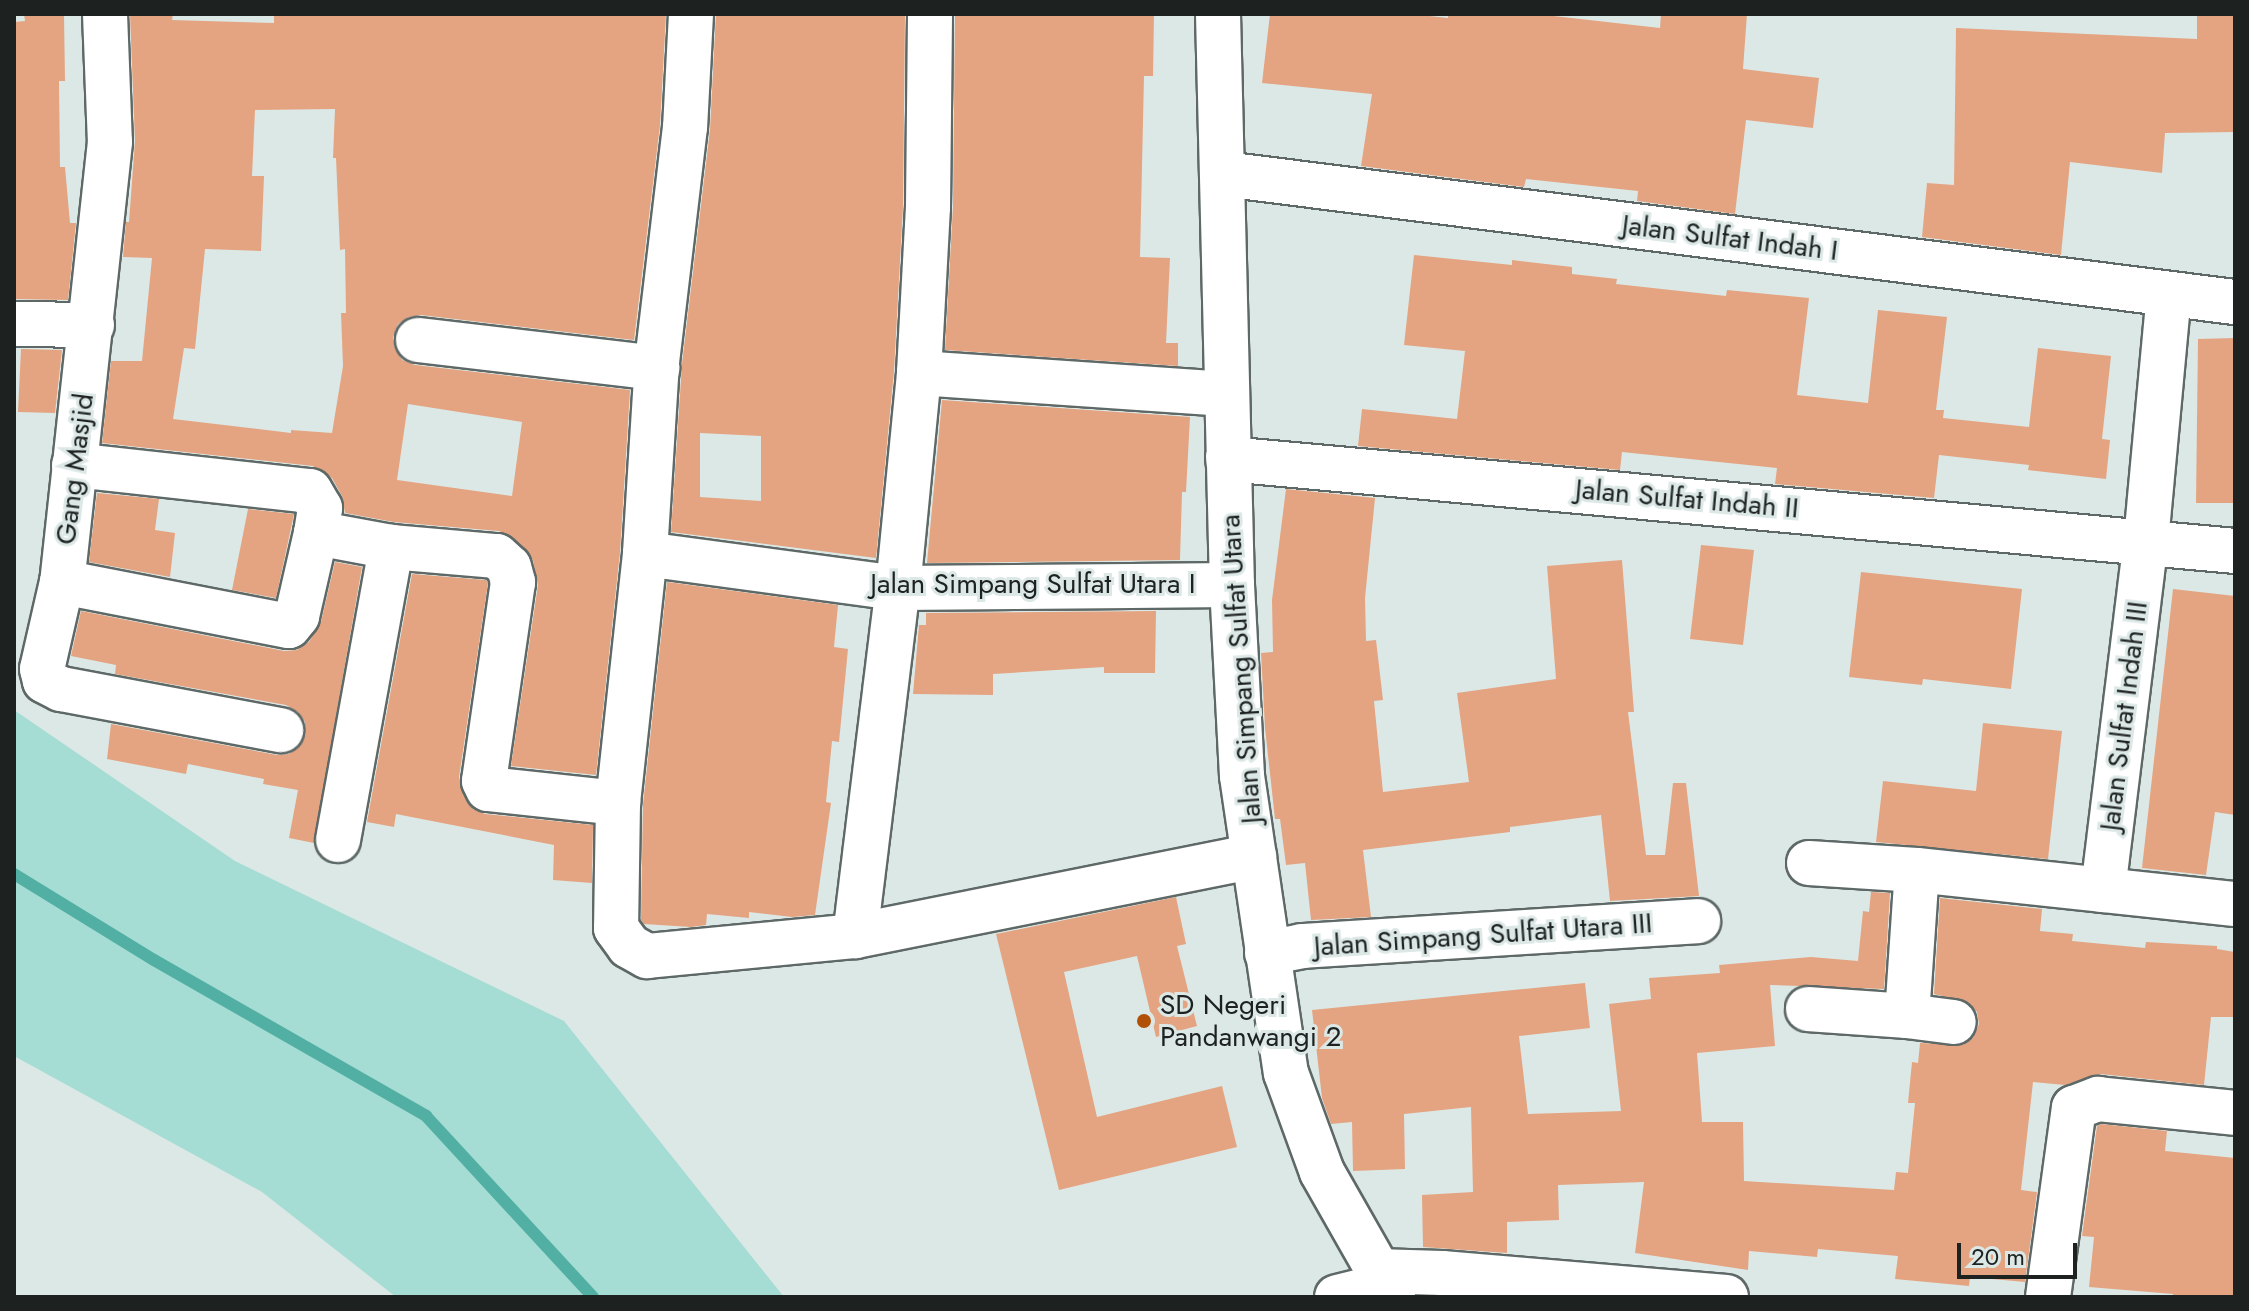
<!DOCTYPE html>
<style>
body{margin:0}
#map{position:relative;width:2249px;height:1311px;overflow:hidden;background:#dce8e6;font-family:Jost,sans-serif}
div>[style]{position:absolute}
.green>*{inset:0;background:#a5dcd4}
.stream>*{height:12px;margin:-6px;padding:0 6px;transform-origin:6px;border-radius:6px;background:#52afa4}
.building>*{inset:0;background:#e4a481}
.roads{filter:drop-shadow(2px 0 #5e6967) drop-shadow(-2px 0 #5e6967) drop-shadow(0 2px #5e6967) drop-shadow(0 -2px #5e6967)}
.minor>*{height:44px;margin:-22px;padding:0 22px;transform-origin:22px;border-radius:22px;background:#fff}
.dots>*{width:22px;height:22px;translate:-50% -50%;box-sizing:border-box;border:4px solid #dce8e6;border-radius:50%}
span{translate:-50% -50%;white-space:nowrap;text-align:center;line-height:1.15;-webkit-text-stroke:6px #dce8e6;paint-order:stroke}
.street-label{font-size:28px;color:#1d2221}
.poi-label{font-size:28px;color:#1d2221}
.left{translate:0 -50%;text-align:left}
.frame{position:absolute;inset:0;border:16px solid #1d2221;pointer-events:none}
.scale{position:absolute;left:1957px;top:1243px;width:120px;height:36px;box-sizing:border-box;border:4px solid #1d2221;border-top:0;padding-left:10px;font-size:24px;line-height:28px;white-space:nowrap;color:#1d2221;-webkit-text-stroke:6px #dce8e6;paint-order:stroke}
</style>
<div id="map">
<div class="green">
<i style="clip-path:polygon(14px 710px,235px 861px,564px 1021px,784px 1297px,396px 1297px,262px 1192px,14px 1056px)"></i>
</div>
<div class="stream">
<i style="left:14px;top:874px;width:164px;rotate:31.6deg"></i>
<i style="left:154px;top:960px;width:314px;rotate:29.8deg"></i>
<i style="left:426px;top:1116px;width:246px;rotate:47.3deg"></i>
</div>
<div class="building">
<i style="clip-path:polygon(24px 14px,64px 14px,65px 81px,59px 81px,60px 167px,65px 167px,70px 223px,76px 223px,68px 300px,14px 299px,14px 22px,25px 21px)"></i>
<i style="clip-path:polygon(evenodd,130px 14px,173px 14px,172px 20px,274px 23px,274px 14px,666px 14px,660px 125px,634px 340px,421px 315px,409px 317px,398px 324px,393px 338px,395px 349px,402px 360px,415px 365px,630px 390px,620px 552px,596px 775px,511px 766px,538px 585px,533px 560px,514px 538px,499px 531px,394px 522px,345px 513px,342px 496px,332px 478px,313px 466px,102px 443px,111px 361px,142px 361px,152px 258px,123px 257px,126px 222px,129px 222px,135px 141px,130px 14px,335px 109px,333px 158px,336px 158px,340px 250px,345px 249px,346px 313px,341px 313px,343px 366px,332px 433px,291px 430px,291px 433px,173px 419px,184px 348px,195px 349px,205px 249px,261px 251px,264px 176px,252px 176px,255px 110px,335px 109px,130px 14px,408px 404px,522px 422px,512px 496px,397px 480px,408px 404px)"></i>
<i style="clip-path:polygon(evenodd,716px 14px,905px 14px,903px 206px,894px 371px,876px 558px,671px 532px,682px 364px,710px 130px,716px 14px,700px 433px,761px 436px,761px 501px,700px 497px,700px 433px)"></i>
<i style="clip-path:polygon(955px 14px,1154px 14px,1153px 76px,1144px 76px,1140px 257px,1170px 258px,1166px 343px,1178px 343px,1178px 366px,945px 350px,953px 207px)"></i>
<i style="clip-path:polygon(1270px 14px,1411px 14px,1448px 18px,1448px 14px,1536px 14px,1660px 28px,1661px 14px,1747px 14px,1743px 69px,1819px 78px,1813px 128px,1746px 120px,1735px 214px,1637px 201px,1638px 191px,1526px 179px,1524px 187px,1361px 166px,1372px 94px,1262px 83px)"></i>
<i style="clip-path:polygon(2197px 14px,2235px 14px,2235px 132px,2165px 133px,2162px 173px,2070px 162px,2061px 255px,1922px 237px,1927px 183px,1954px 185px,1956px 28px,2197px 39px)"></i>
<i style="clip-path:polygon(1414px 255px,1512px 265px,1512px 260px,1572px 267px,1572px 274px,1617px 279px,1616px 284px,1726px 296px,1727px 290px,1809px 298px,1797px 395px,1868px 403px,1878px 310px,1947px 317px,1936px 410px,1944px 410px,1943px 418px,2029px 427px,2038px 348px,2111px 356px,2102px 439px,2110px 440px,2106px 479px,2028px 470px,2029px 465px,1939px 455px,1934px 498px,1775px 484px,1777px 468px,1622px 452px,1620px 470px,1358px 446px,1362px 409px,1457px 419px,1465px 351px,1404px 345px)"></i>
<i style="clip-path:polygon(2235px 338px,2235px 503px,2196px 503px,2198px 339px)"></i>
<i style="clip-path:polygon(21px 349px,62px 350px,55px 413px,18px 412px)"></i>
<i style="clip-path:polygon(942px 400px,1190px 417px,1186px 492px,1182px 492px,1180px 560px,927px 563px)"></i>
<i style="clip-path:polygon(1286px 489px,1375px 498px,1365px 598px,1366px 641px,1376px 640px,1383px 700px,1374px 701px,1383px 792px,1469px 782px,1457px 693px,1556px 679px,1547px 566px,1622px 560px,1634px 712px,1628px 712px,1646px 855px,1665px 855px,1673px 783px,1686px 783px,1699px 896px,1610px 901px,1601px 815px,1510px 827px,1510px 832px,1363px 850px,1371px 917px,1311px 920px,1305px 863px,1286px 865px,1280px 819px,1275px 819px,1265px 728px,1261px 653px,1273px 652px,1272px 600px)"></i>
<i style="clip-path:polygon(97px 493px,159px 499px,155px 530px,175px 533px,170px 577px,89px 562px)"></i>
<i style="clip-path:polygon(248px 509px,294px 514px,276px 598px,232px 590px)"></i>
<i style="clip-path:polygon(1701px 545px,1754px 550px,1743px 645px,1690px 639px)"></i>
<i style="clip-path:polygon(335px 562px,362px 567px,314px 843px,289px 838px,298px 790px,263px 784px,264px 779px,188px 764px,186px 774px,107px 759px,111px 724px,277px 755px,289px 754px,299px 747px,305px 735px,305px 722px,298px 712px,286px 705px,115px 674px,116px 665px,71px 656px,81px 611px,284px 651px,297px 650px,309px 642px,321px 622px)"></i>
<i style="clip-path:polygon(1861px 572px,2022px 589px,2011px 689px,1923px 679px,1922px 685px,1849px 677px)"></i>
<i style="clip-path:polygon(412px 574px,486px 580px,488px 583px,459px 777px,466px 800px,473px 809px,485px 814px,593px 825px,592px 883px,553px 880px,554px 845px,396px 814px,394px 827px,367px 822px)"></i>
<i style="clip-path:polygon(667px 582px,838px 605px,834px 647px,848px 649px,839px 742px,832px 741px,826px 802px,831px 803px,815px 915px,792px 917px,749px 912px,749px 918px,707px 914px,706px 925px,691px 927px,644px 924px,641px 920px,643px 805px)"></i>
<i style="clip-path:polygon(2173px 589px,2235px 596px,2235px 815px,2215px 812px,2206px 875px,2142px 868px)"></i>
<i style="clip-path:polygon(1156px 611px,1155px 673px,1104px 673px,1104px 667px,993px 674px,993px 695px,913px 694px,919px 625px,926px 625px,926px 613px)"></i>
<i style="clip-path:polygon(1983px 723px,2062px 731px,2048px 859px,1876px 842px,1883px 781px,1976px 791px)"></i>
<i style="clip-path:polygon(1871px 892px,1890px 893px,1884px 989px,1770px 985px,1775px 1046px,1697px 1053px,1702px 1122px,1743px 1122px,1744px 1181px,1894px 1190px,1896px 1172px,1908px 1173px,1915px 1103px,1908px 1103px,1912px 1062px,1918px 1063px,1920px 1043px,1963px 1045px,1973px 1038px,1979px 1024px,1977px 1012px,1968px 1002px,1934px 994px,1940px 898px,2042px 909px,2040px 931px,2073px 934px,2072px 941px,2145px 948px,2146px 942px,2217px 946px,2217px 949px,2235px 952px,2235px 1017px,2211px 1017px,2204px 1085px,2101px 1074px,2065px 1085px,2033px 1082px,2021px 1190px,2037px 1192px,2025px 1282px,1970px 1277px,1969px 1286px,1895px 1279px,1898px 1256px,1818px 1249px,1817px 1257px,1749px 1251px,1748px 1270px,1635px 1253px,1644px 1182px,1558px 1185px,1559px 1220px,1507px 1222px,1507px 1253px,1423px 1247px,1422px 1195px,1473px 1192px,1471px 1107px,1404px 1114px,1405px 1169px,1353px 1171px,1352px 1122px,1331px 1124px,1322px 1098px,1312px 1010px,1585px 983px,1590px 1028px,1519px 1036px,1528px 1114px,1621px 1111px,1609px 1004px,1651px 999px,1649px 978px,1720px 973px,1719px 965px,1811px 957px,1858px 961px,1863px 911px,1869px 912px)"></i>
<i style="clip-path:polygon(1176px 897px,1186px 944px,1177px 946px,1197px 1026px,1156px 1037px,1137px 956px,1064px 972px,1097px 1117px,1222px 1086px,1237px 1147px,1059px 1190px,996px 934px)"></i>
<i style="clip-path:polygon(2101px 1124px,2167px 1131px,2165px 1151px,2235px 1158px,2235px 1297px,2173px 1297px,2173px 1294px,2089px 1287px,2094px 1237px,2082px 1236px,2097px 1126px)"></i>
</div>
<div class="roads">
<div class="minor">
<i style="left:105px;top:14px;width:128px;rotate:87.8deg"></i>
<i style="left:110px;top:142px;width:443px;rotate:96.2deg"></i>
<i style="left:62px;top:582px;width:89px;rotate:102.9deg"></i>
<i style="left:42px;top:669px;width:12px;rotate:76deg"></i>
<i style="left:45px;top:681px;width:18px;rotate:27deg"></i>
<i style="left:61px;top:689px;width:224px;rotate:10.6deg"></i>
<i style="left:691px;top:14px;width:113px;rotate:93deg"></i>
<i style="left:685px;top:127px;width:237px;rotate:96.8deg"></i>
<i style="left:657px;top:362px;width:192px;rotate:93.6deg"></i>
<i style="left:645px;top:554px;width:250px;rotate:96.2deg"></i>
<i style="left:618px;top:803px;width:125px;rotate:90.9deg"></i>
<i style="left:616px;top:928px;width:22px;rotate:54deg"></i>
<i style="left:629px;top:946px;width:21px;rotate:29deg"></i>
<i style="left:647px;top:956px;width:209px;rotate:-5.5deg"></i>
<i style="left:855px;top:936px;width:407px;rotate:-11.3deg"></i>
<i style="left:1218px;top:14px;width:571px;rotate:88.6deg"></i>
<i style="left:1232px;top:585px;width:191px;rotate:87deg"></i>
<i style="left:1242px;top:776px;width:300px;rotate:81.6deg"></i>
<i style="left:1286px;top:1073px;width:105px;rotate:70deg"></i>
<i style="left:1322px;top:1172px;width:144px;rotate:60.4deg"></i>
<i style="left:1224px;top:174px;width:1019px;rotate:7.22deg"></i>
<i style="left:14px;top:324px;width:78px;rotate:0.7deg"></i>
<i style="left:418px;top:340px;width:241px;rotate:6.7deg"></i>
<i style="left:919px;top:373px;width:308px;rotate:3.9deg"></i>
<i style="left:1228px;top:459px;width:1011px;rotate:5.22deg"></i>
<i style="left:74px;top:465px;width:237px;rotate:6.3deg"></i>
<i style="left:310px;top:491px;width:20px;rotate:60deg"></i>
<i style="left:320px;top:508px;width:25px;rotate:99deg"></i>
<i style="left:316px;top:533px;width:76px;rotate:10.6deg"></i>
<i style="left:391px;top:547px;width:106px;rotate:4.9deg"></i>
<i style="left:497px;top:556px;width:16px;rotate:43deg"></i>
<i style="left:509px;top:567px;width:16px;rotate:75deg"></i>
<i style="left:513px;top:582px;width:201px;rotate:98.3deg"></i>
<i style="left:484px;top:781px;width:9px;rotate:63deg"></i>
<i style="left:488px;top:789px;width:131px;rotate:6.1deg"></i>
<i style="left:645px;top:554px;width:255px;rotate:7.7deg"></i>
<i style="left:898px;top:588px;width:334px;rotate:-0.5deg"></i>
<i style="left:62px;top:582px;width:231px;rotate:11deg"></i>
<i style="left:289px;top:626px;width:13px;rotate:-51deg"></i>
<i style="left:297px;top:616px;width:85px;rotate:-77.1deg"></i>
<i style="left:338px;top:840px;width:298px;rotate:-79.7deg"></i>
<i style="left:1809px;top:863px;width:108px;rotate:3.7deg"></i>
<i style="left:1917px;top:870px;width:320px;rotate:6.1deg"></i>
<i style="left:2103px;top:890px;width:352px;rotate:-83deg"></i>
<i style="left:2146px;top:541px;width:248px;rotate:-84.7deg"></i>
<i style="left:855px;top:936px;width:351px;rotate:-83deg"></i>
<i style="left:898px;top:588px;width:216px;rotate:-84.4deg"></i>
<i style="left:919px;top:373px;width:166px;rotate:-86.9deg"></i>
<i style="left:928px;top:207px;width:193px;rotate:-89.4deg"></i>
<i style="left:1267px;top:953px;width:36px;rotate:-11deg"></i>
<i style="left:1302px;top:946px;width:397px;rotate:-3.6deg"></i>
<i style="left:1808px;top:1009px;width:99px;rotate:4deg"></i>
<i style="left:1907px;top:1016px;width:146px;rotate:-86.1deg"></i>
<i style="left:1907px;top:1016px;width:47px;rotate:7.3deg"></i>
<i style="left:1376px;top:1271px;width:66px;rotate:1.7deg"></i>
<i style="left:1442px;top:1273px;width:285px;rotate:4.8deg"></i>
<i style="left:1337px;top:1297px;width:50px;rotate:-13.8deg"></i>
<i style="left:2048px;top:1297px;width:191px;rotate:-82.2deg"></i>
<i style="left:2074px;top:1108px;width:26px;rotate:-21deg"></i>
<i style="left:2098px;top:1099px;width:138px;rotate:5.8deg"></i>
</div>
</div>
<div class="dots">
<i style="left:1144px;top:1021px;background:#b05107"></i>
</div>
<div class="street-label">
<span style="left:1730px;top:238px;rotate:7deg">Jalan Sulfat Indah I</span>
<span style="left:75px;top:469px;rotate:-83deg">Gang Masjid</span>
<span style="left:1687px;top:499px;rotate:5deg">Jalan Sulfat Indah II</span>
<span style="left:1033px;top:584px">Jalan Simpang Sulfat Utara I</span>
<span style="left:1241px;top:669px;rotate:-94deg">Jalan Simpang Sulfat Utara</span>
<span style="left:2124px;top:716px;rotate:-83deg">Jalan Sulfat Indah III</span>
<span style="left:1483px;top:935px;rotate:-4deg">Jalan Simpang Sulfat Utara III</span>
</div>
<div class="poi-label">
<span class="left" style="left:1160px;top:1021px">SD Negeri<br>Pandanwangi 2</span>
</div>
<div class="frame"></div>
<div class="scale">20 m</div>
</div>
